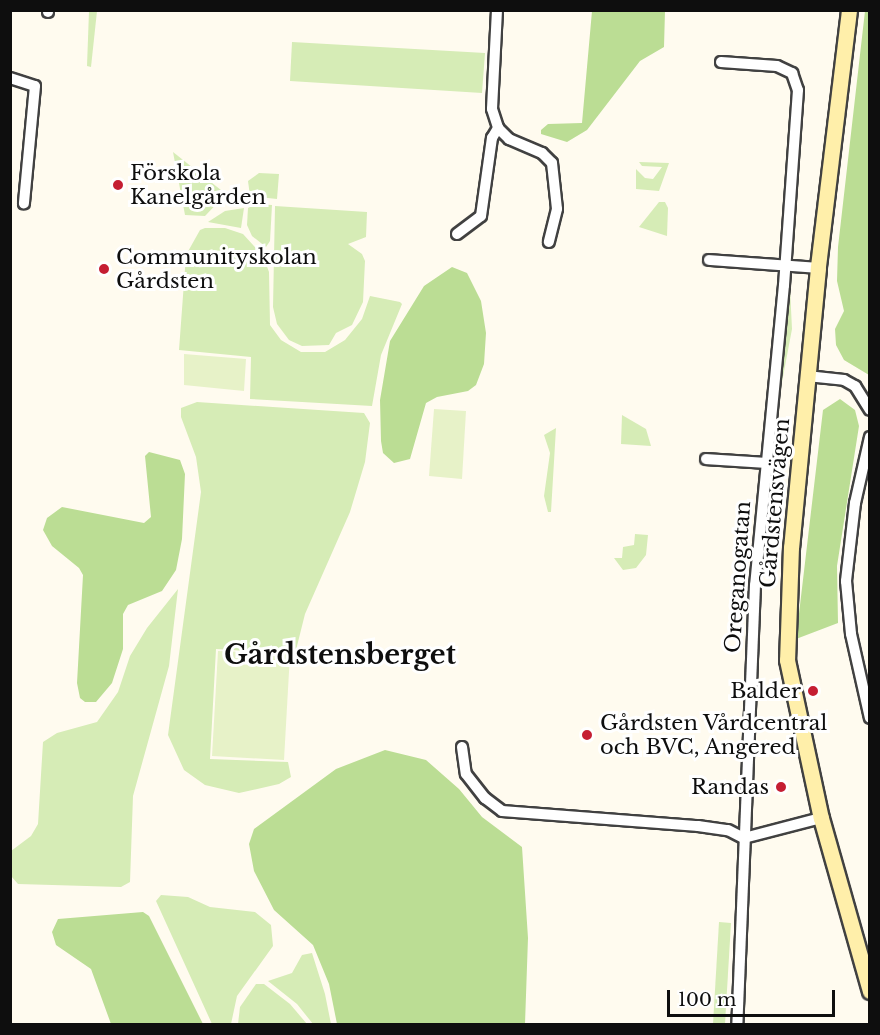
<!DOCTYPE html>
<meta charset="utf-8">
<style>
body{margin:0}
#map{position:relative;width:880px;height:1035px;overflow:hidden;background:#fffbef;font-family:"Libre Baskerville",serif}
div>[style]{position:absolute}
.green>*{inset:0;background:#d6ecb6}
.forest>*{inset:0;background:#bbdd94}
.pitch>*{inset:0;background:#e7f2c8}
.roads{filter:drop-shadow(2px 0 #414141) drop-shadow(-2px 0 #414141) drop-shadow(0 2px #414141) drop-shadow(0 -2px #414141)}
.street>*{height:10px;margin:-5px;padding:0 5px;transform-origin:5px;border-radius:5px;background:#fff}
.secondary>*{height:15px;margin:-7.5px;padding:0 7.5px;transform-origin:7.5px;border-radius:7.5px;background:#ffefaa}
.dots>*{width:16px;height:16px;translate:-50% -50%;box-sizing:border-box;border:3px solid #fff;border-radius:50%}
span{translate:-50% -50%;white-space:nowrap;text-align:center;line-height:1.15;-webkit-text-stroke:6px #fff;paint-order:stroke}
.poi-label{font-size:21px;color:#0e0e0e}
.left{translate:0 -50%;text-align:left}
.right{translate:-100% -50%;text-align:right}
.street-label{font-size:21px;color:#0e0e0e}
.district-label{font-size:27px;color:#0e0e0e;font-weight:700}
.frame{position:absolute;inset:0;border:12px solid #0e0e0e;pointer-events:none}
.scale{position:absolute;left:667px;top:990px;width:168px;height:27px;box-sizing:border-box;border:3px solid #0e0e0e;border-top:0;padding-left:8px;font-size:18px;line-height:21px;white-space:nowrap;color:#0e0e0e;-webkit-text-stroke:4px #fff;paint-order:stroke}
</style>
<div id="map">
<div class="green">
<i style="clip-path:polygon(89px 11px,97px 11px,91px 67px,87px 66px)"></i>
<i style="clip-path:polygon(292px 42px,485px 53px,482px 93px,290px 81px)"></i>
<i style="clip-path:polygon(173px 152px,226px 194px,205px 216px,185px 215px)"></i>
<i style="clip-path:polygon(639px 162px,669px 163px,659px 191px,636px 189px,636px 169px,645px 178px,653px 179px,662px 167px,642px 166px)"></i>
<i style="clip-path:polygon(259px 173px,279px 174px,277px 199px,250px 196px,248px 181px)"></i>
<i style="clip-path:polygon(659px 202px,665px 202px,668px 208px,667px 236px,639px 227px)"></i>
<i style="clip-path:polygon(256px 204px,272px 205px,270px 241px,266px 247px,252px 236px,247px 225px,248px 208px)"></i>
<i style="clip-path:polygon(275px 206px,367px 212px,366px 237px,348px 244px,362px 254px,365px 261px,363px 302px,352px 325px,336px 333px,329px 345px,302px 346px,289px 340px,277px 324px,273px 307px)"></i>
<i style="clip-path:polygon(244px 208px,241px 228px,208px 222px,225px 211px)"></i>
<i style="clip-path:polygon(205px 228px,225px 228px,243px 234px,263px 256px,269px 272px,270px 325px,281px 340px,301px 352px,325px 352px,345px 340px,362px 319px,370px 296px,400px 302px,402px 304px,381px 355px,372px 406px,250px 399px,251px 357px,179px 350px,186px 255px,200px 230px)"></i>
<i style="clip-path:polygon(790px 288px,792px 329px,779px 398px,790px 289px)"></i>
<i style="clip-path:polygon(197px 402px,364px 413px,370px 423px,365px 462px,350px 512px,305px 614px,295px 654px,216px 649px,210px 759px,288px 762px,291px 777px,279px 784px,239px 793px,205px 785px,184px 770px,168px 735px,201px 492px,196px 457px,181px 417px,181px 408px)"></i>
<i style="clip-path:polygon(622px 415px,646px 429px,651px 446px,621px 444px)"></i>
<i style="clip-path:polygon(556px 428px,551px 512px,548px 512px,544px 496px,550px 453px,544px 435px)"></i>
<i style="clip-path:polygon(635px 534px,648px 535px,646px 555px,636px 568px,623px 570px,614px 558px,622px 558px,623px 547px,634px 545px)"></i>
<i style="clip-path:polygon(178px 589px,169px 666px,133px 796px,130px 882px,121px 887px,18px 884px,11px 876px,11px 851px,31px 836px,38px 824px,43px 742px,57px 733px,97px 722px,118px 692px,130px 656px,147px 628px)"></i>
<i style="clip-path:polygon(161px 895px,188px 897px,210px 907px,255px 912px,271px 925px,273px 946px,237px 996px,231px 1024px,212px 1024px,156px 901px)"></i>
<i style="clip-path:polygon(719px 922px,731px 923px,725px 1024px,713px 1024px)"></i>
<i style="clip-path:polygon(312px 953px,325px 994px,331px 1024px,313px 1024px,297px 1004px,268px 981px,292px 973px,302px 955px)"></i>
<i style="clip-path:polygon(256px 984px,264px 984px,290px 1004px,307px 1024px,238px 1024px,240px 1007px)"></i>
</div>
<div class="forest">
<i style="clip-path:polygon(592px 11px,665px 11px,664px 47px,640px 61px,587px 130px,567px 142px,541px 134px,541px 130px,548px 124px,582px 123px)"></i>
<i style="clip-path:polygon(865px 11px,870px 11px,869px 375px,844px 360px,836px 345px,835px 329px,844px 311px,837px 281px,838px 247px)"></i>
<i style="clip-path:polygon(452px 267px,467px 273px,481px 301px,486px 333px,484px 364px,476px 385px,468px 391px,437px 397px,426px 403px,410px 459px,394px 463px,383px 453px,381px 441px,380px 400px,390px 341px,424px 286px)"></i>
<i style="clip-path:polygon(840px 399px,855px 410px,859px 426px,837px 566px,838px 623px,796px 639px,823px 410px)"></i>
<i style="clip-path:polygon(149px 452px,180px 460px,185px 474px,182px 539px,176px 570px,162px 591px,128px 605px,123px 614px,123px 649px,112px 683px,96px 702px,85px 702px,80px 698px,77px 683px,83px 575px,79px 568px,52px 546px,43px 530px,47px 518px,62px 507px,144px 523px,151px 517px,145px 456px)"></i>
<i style="clip-path:polygon(385px 750px,426px 760px,459px 789px,482px 817px,522px 847px,528px 938px,525px 1024px,337px 1024px,329px 984px,313px 945px,274px 910px,254px 871px,249px 844px,254px 829px,336px 769px)"></i>
<i style="clip-path:polygon(143px 912px,149px 916px,203px 1024px,111px 1024px,91px 969px,56px 945px,52px 932px,58px 919px)"></i>
</div>
<div class="pitch">
<i style="clip-path:polygon(184px 354px,246px 359px,244px 391px,184px 385px)"></i>
<i style="clip-path:polygon(434px 409px,466px 411px,462px 479px,429px 476px)"></i>
<i style="clip-path:polygon(218px 651px,290px 654px,284px 760px,212px 756px)"></i>
</div>
<div class="roads">
<div class="street">
<i style="left:497px;top:10px;width:99px;rotate:92.9deg"></i>
<i style="left:492px;top:109px;width:20px;rotate:72deg"></i>
<i style="left:498px;top:128px;width:16px;rotate:45deg"></i>
<i style="left:509px;top:139px;width:36px;rotate:23deg"></i>
<i style="left:542px;top:153px;width:14px;rotate:45deg"></i>
<i style="left:552px;top:163px;width:46px;rotate:83.8deg"></i>
<i style="left:557px;top:209px;width:34px;rotate:104deg"></i>
<i style="left:48px;top:12px;width:2px;rotate:-90deg"></i>
<i style="left:721px;top:62px;width:56px;rotate:4.1deg"></i>
<i style="left:777px;top:66px;width:17px;rotate:25deg"></i>
<i style="left:792px;top:73px;width:18px;rotate:71deg"></i>
<i style="left:798px;top:90px;width:196px;rotate:94.1deg"></i>
<i style="left:784px;top:285px;width:301px;rotate:95.5deg"></i>
<i style="left:755px;top:585px;width:439px;rotate:92.3deg"></i>
<i style="left:10px;top:78px;width:26px;rotate:18deg"></i>
<i style="left:35px;top:86px;width:118px;rotate:95.4deg"></i>
<i style="left:457px;top:234px;width:30px;rotate:-37deg"></i>
<i style="left:481px;top:216px;width:79px;rotate:-82deg"></i>
<i style="left:492px;top:138px;width:12px;rotate:-59deg"></i>
<i style="left:709px;top:260px;width:109px;rotate:4.2deg"></i>
<i style="left:807px;top:376px;width:37px;rotate:6deg"></i>
<i style="left:844px;top:380px;width:13px;rotate:29deg"></i>
<i style="left:855px;top:386px;width:28px;rotate:58deg"></i>
<i style="left:870px;top:437px;width:68px;rotate:102.8deg"></i>
<i style="left:855px;top:503px;width:79px;rotate:96.6deg"></i>
<i style="left:846px;top:581px;width:53px;rotate:84.6deg"></i>
<i style="left:851px;top:634px;width:86px;rotate:77.3deg"></i>
<i style="left:706px;top:459px;width:60px;rotate:3.8deg"></i>
<i style="left:462px;top:747px;width:27px;rotate:82deg"></i>
<i style="left:466px;top:774px;width:31px;rotate:52deg"></i>
<i style="left:485px;top:798px;width:21px;rotate:37deg"></i>
<i style="left:502px;top:811px;width:197px;rotate:4.4deg"></i>
<i style="left:698px;top:826px;width:30px;rotate:8deg"></i>
<i style="left:728px;top:830px;width:18px;rotate:27deg"></i>
<i style="left:744px;top:838px;width:80px;rotate:-14.6deg"></i>
</div>
<div class="secondary">
<i style="left:849px;top:10px;width:260px;rotate:96.9deg"></i>
<i style="left:818px;top:268px;width:280px;rotate:95.5deg"></i>
<i style="left:791px;top:547px;width:113px;rotate:92deg"></i>
<i style="left:787px;top:660px;width:162px;rotate:77.9deg"></i>
<i style="left:821px;top:818px;width:180px;rotate:74.2deg"></i>
</div>
</div>
<div class="dots">
<i style="left:118px;top:185px;background:#c51e33"></i>
<i style="left:104px;top:269px;background:#c51e33"></i>
<i style="left:813px;top:691px;background:#c51e33"></i>
<i style="left:587px;top:735px;background:#c51e33"></i>
<i style="left:781px;top:787px;background:#c51e33"></i>
</div>
<div class="poi-label">
<span class="left" style="left:130px;top:185px">Förskola<br>Kanelgården</span>
<span class="left" style="left:116px;top:269px">Communityskolan<br>Gårdsten</span>
<span class="right" style="left:801px;top:691px">Balder</span>
<span class="left" style="left:600px;top:735px">Gårdsten Vårdcentral<br>och BVC, Angered</span>
<span class="right" style="left:769px;top:787px">Randas</span>
</div>
<div class="street-label">
<span style="left:775px;top:503px;rotate:-85deg">Gårdstensvägen</span>
<span style="left:738px;top:577px;rotate:-86deg">Oreganogatan</span>
</div>
<div class="district-label">
<span style="left:340px;top:655px">Gårdstensberget</span>
</div>
<div class="frame"></div>
<div class="scale">100 m</div>
</div>
